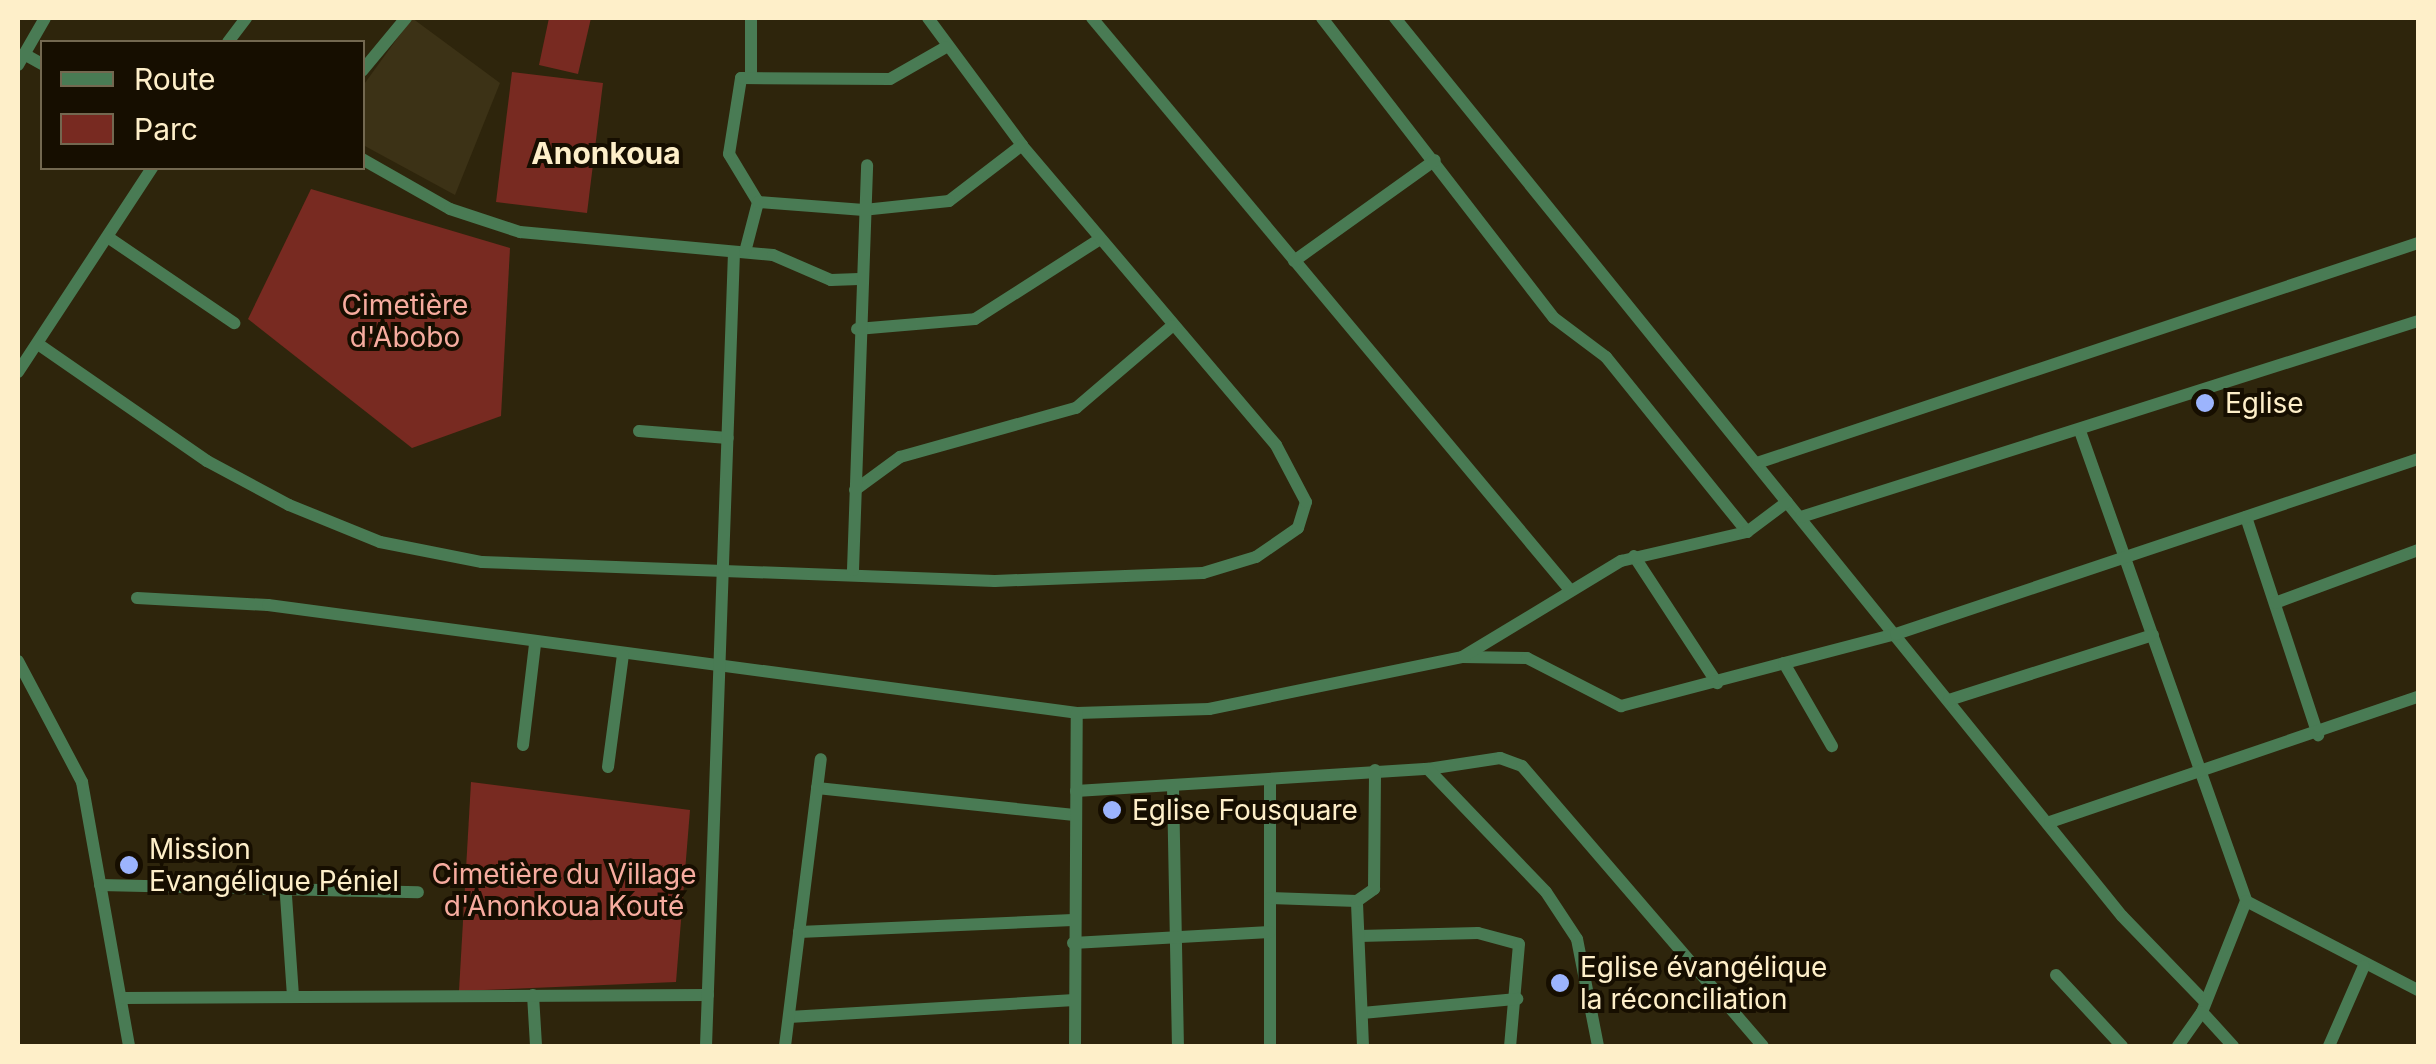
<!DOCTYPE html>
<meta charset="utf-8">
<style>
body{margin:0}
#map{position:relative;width:2436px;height:1064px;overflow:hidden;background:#2e250c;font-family:Inter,sans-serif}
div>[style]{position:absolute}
.built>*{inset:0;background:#3c3216}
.green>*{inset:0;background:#782a21}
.minor>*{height:12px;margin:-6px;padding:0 6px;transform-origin:6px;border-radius:6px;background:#497b54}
.dots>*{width:28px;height:28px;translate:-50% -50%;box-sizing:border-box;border:5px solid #160e00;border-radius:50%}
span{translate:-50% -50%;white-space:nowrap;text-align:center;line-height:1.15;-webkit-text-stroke:8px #160e00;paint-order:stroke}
.park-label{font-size:28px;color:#f7ac9f}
.poi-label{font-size:28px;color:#feefc9}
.left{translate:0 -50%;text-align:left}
.neighbourhood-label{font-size:30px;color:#feefc9;font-weight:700}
.frame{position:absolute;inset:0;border:20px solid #feefc9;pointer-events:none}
.legend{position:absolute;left:40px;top:40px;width:325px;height:130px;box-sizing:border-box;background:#160e00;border:2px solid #736850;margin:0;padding:12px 18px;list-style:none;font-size:30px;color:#feefc9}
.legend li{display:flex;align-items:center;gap:20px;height:50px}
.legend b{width:50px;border:2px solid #736850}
</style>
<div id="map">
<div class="built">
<i style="clip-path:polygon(412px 18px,500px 83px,455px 195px,363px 145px,362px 87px)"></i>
</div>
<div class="green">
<i style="clip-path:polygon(549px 18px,591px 18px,578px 74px,539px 65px)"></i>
<i style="clip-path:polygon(512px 72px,603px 83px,587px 213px,496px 202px)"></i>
<i style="clip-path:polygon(311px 189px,510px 248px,501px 416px,412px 448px,248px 319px)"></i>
<i style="clip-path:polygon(471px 782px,690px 810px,676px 982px,459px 991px)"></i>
</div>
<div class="minor">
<i style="left:928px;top:18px;width:158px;rotate:53.5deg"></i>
<i style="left:1092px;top:18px;width:745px;rotate:50.12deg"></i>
<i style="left:1322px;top:18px;width:379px;rotate:52.3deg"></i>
<i style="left:1554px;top:318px;width:65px;rotate:36.9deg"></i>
<i style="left:1606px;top:357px;width:225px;rotate:51.1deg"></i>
<i style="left:1395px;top:18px;width:1155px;rotate:51.01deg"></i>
<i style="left:2122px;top:916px;width:117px;rotate:46deg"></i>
<i style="left:228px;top:42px;width:30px;rotate:-53deg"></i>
<i style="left:24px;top:54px;width:21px;rotate:29deg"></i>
<i style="left:18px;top:65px;width:54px;rotate:-60.1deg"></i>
<i style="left:362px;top:71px;width:69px;rotate:-50.3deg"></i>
<i style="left:751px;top:75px;width:57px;rotate:-90deg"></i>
<i style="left:362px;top:159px;width:101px;rotate:29.6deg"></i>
<i style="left:450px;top:209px;width:74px;rotate:18.2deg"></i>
<i style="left:520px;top:232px;width:254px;rotate:5.2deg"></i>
<i style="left:773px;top:255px;width:63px;rotate:23.3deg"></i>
<i style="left:831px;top:280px;width:28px;rotate:-2deg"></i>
<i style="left:758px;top:202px;width:56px;rotate:-121.1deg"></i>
<i style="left:729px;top:154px;width:77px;rotate:-81deg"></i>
<i style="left:741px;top:78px;width:149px;rotate:0.4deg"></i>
<i style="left:890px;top:79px;width:64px;rotate:-29.7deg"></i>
<i style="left:112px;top:240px;width:148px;rotate:34.2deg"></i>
<i style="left:745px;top:252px;width:52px;rotate:-75.4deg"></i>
<i style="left:1294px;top:261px;width:173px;rotate:-35.6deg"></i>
<i style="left:857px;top:329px;width:118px;rotate:-4.8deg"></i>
<i style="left:975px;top:319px;width:145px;rotate:-32.6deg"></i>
<i style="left:38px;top:344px;width:206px;rotate:34.7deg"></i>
<i style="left:207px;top:461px;width:93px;rotate:28.2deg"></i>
<i style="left:289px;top:505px;width:98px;rotate:22.1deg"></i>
<i style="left:380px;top:542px;width:104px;rotate:11.1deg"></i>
<i style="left:482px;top:562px;width:513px;rotate:2.12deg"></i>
<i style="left:995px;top:581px;width:208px;rotate:-2.2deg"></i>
<i style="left:1203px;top:573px;width:55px;rotate:-16.8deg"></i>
<i style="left:1256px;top:557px;width:51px;rotate:-34.6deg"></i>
<i style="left:1298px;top:528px;width:27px;rotate:-73deg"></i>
<i style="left:1306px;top:502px;width:64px;rotate:-117.8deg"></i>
<i style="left:1276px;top:445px;width:393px;rotate:-130.3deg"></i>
<i style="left:1022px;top:145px;width:92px;rotate:142.5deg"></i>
<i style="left:949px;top:201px;width:85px;rotate:174deg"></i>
<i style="left:864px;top:210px;width:106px;rotate:-175.7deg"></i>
<i style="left:18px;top:372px;width:244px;rotate:-56.7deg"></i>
<i style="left:639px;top:431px;width:89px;rotate:4.5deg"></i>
<i style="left:2080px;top:431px;width:498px;rotate:70.5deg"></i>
<i style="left:2246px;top:901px;width:119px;rotate:111.6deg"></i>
<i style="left:2202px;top:1012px;width:42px;rotate:125.2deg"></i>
<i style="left:1757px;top:463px;width:697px;rotate:-18.41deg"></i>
<i style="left:855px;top:490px;width:56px;rotate:-36.3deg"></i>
<i style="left:900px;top:457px;width:183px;rotate:-15.6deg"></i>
<i style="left:1076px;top:408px;width:126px;rotate:-40.5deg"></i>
<i style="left:1801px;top:517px;width:647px;rotate:-17.62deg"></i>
<i style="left:2246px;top:517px;width:230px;rotate:71.7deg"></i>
<i style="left:1634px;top:556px;width:152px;rotate:56.8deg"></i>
<i style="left:853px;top:570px;width:405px;rotate:-88deg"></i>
<i style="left:137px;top:598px;width:131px;rotate:3.1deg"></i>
<i style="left:268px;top:605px;width:816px;rotate:7.6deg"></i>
<i style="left:1077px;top:713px;width:132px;rotate:-1.7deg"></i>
<i style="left:1209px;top:709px;width:258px;rotate:-11.6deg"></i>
<i style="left:1462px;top:657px;width:65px;rotate:0.9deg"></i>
<i style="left:1527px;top:658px;width:106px;rotate:27.1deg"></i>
<i style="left:1621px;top:706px;width:284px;rotate:-14.7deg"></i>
<i style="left:1896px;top:634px;width:551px;rotate:-18.53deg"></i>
<i style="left:2275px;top:603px;width:153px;rotate:-20.3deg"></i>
<i style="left:1464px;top:656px;width:184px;rotate:-31.2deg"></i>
<i style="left:1621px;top:561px;width:129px;rotate:-13deg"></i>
<i style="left:1747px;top:532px;width:50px;rotate:-36.9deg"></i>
<i style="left:18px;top:661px;width:137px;rotate:62.1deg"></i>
<i style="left:82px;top:782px;width:268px;rotate:79.9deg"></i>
<i style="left:1784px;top:663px;width:96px;rotate:60deg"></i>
<i style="left:1949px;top:700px;width:214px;rotate:-17.7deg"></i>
<i style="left:523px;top:745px;width:101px;rotate:-83.2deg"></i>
<i style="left:608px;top:767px;width:113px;rotate:-82.4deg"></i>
<i style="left:1428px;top:769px;width:73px;rotate:-8.7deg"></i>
<i style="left:1500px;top:758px;width:23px;rotate:20deg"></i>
<i style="left:1522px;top:766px;width:369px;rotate:49.3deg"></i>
<i style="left:1270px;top:783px;width:263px;rotate:90deg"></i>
<i style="left:817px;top:788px;width:259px;rotate:6deg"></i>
<i style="left:1173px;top:788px;width:258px;rotate:88.9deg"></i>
<i style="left:1076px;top:791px;width:353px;rotate:-3.6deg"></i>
<i style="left:1428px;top:769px;width:170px;rotate:46.2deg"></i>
<i style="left:1546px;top:892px;width:56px;rotate:56.6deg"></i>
<i style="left:1577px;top:939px;width:109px;rotate:78.9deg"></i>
<i style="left:2050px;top:822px;width:389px;rotate:-18.8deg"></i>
<i style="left:100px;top:885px;width:318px;rotate:1.3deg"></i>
<i style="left:286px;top:896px;width:99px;rotate:86deg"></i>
<i style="left:1270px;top:898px;width:87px;rotate:2deg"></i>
<i style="left:2246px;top:901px;width:194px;rotate:27.4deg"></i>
<i style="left:799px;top:932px;width:274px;rotate:-2.5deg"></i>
<i style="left:1359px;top:936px;width:119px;rotate:-1.4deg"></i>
<i style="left:1478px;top:933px;width:42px;rotate:15deg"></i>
<i style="left:1519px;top:944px;width:102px;rotate:95deg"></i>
<i style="left:1073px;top:943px;width:197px;rotate:-3.2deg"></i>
<i style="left:2056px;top:975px;width:97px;rotate:47.1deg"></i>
<i style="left:533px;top:995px;width:51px;rotate:86.6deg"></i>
<i style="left:124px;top:998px;width:584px;rotate:-0.29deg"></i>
<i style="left:2202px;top:1012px;width:46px;rotate:47.6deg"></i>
<i style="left:1362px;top:1013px;width:156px;rotate:-5.2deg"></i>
<i style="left:789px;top:1017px;width:286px;rotate:-3.4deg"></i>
<i style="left:706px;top:1046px;width:794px;rotate:-87.98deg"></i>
<i style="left:785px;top:1046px;width:289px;rotate:-82.9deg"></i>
<i style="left:1075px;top:1046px;width:333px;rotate:-89.7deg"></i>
<i style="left:1363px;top:1046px;width:145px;rotate:-92.4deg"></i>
<i style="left:1357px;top:901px;width:21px;rotate:-35deg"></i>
<i style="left:1374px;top:889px;width:119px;rotate:-89.5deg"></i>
<i style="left:2329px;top:1046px;width:87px;rotate:-66.4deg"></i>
</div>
<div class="dots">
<i style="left:2205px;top:403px;background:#9cb4fd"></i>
<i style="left:1112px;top:810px;background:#9cb4fd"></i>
<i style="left:129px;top:865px;background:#9cb4fd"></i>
<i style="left:1560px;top:983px;background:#9cb4fd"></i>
</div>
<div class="park-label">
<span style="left:405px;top:321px">Cimetière<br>d'Abobo</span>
<span style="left:564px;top:890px">Cimetière du Village<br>d'Anonkoua Kouté</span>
</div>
<div class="poi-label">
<span class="left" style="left:2225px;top:403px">Eglise</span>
<span class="left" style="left:1132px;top:810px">Eglise Fousquare</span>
<span class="left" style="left:149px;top:865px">Mission<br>Evangélique Péniel</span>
<span class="left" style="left:1580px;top:983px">Eglise évangélique<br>la réconciliation</span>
</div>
<div class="neighbourhood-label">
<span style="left:606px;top:153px">Anonkoua</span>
</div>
<div class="frame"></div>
<ul class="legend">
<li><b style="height:12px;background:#497b54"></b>Route</li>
<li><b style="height:28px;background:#782a21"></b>Parc</li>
</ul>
</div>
